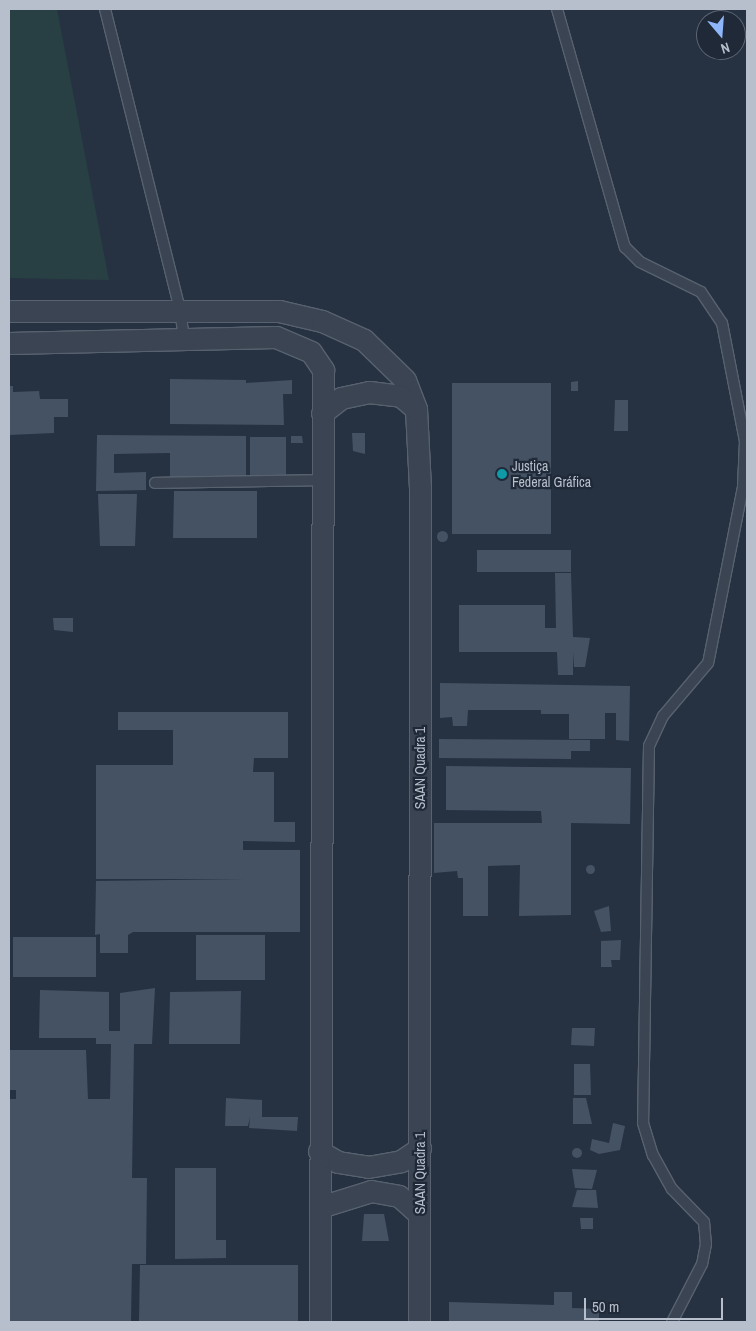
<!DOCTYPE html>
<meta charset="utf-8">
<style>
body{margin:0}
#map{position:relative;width:756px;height:1331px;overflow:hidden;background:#263242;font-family:"Archivo Narrow",sans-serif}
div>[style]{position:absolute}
.green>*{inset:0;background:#284043}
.building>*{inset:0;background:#455264}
.round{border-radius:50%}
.roads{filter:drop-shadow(1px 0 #58626f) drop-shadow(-1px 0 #58626f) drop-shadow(0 1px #58626f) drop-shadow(0 -1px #58626f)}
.service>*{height:10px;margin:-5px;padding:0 5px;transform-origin:5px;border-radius:5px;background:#3a4452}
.minor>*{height:21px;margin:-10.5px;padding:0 10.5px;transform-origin:10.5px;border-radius:10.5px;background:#3a4452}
.dots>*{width:14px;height:14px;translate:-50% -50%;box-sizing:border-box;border:2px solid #1f2937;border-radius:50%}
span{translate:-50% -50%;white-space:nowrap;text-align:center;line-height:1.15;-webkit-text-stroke:4.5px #1f2937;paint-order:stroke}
.poi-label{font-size:14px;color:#b7bfcc}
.left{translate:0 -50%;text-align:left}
.street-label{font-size:14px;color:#b7bfcc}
.frame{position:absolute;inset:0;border:10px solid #b7bfcc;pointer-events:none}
.north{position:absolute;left:696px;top:10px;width:50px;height:50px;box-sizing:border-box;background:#1f2937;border:1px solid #5c6573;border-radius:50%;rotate:162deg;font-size:14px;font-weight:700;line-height:20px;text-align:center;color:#b7bfcc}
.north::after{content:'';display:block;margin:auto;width:18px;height:22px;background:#8fb6f9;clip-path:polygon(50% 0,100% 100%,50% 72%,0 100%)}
.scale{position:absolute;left:584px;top:1298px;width:139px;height:22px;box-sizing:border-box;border:2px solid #b7bfcc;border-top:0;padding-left:6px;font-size:15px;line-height:18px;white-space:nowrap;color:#b7bfcc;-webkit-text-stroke:4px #1f2937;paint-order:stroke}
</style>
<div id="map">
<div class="green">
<i style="clip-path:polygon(9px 9px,57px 9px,109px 280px,9px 278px)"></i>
</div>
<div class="building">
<i style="clip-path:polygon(170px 379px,246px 380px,246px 383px,292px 380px,292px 394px,283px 394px,284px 425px,170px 424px)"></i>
<i style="clip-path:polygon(578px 381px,578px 391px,571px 391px,571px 382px)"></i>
<i style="clip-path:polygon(452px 383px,551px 383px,551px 534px,452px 534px)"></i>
<i style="clip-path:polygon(9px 386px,13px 386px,13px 392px,39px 391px,40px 399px,68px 399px,68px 417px,54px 417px,54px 433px,9px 435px)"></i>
<i style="clip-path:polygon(615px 400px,628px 400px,628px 431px,614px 431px)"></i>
<i style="clip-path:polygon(352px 433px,365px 433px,365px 454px,353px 451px)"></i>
<i style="clip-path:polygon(97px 435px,246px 436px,246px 482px,170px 483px,170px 453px,114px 454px,114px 473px,146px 472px,146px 490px,96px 491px)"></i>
<i style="clip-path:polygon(291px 436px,302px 436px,303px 443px,291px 443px)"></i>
<i style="clip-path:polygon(250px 437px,286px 437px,286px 480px,250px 480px)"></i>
<i style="clip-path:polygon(174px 491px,257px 491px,257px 538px,173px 538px)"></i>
<i style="clip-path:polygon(98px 494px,137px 494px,135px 546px,100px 546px)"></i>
<i class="round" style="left:436.5px;top:530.5px;width:11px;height:11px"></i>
<i style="clip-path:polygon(477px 550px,571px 550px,571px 572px,477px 572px)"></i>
<i style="clip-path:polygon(555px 573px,571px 573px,573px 637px,590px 638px,585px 667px,574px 667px,573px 652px,573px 675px,558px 675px,557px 652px,459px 652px,459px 605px,545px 605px,545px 628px,556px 628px)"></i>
<i style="clip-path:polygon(53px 618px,73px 618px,73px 632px,54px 630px)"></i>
<i style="clip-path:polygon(440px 683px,630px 686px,629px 741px,616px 740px,616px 713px,605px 713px,605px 739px,569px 739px,569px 714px,541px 714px,541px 710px,468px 710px,467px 726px,453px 726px,452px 717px,440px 718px)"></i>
<i style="clip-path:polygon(118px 712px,288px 712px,288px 758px,254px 758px,253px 772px,274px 772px,274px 822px,295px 822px,295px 842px,243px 841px,243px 850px,300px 850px,300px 932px,133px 932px,128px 935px,128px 953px,100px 953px,100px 934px,95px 935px,96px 881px,245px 879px,96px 879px,96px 765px,173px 765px,173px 730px,118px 730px)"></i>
<i style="clip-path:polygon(439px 739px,590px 740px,590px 751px,571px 751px,571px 759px,439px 758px)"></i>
<i style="clip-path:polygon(446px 766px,631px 768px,630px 824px,571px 823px,571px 915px,519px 916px,520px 865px,488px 866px,488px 916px,463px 916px,463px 878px,458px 878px,457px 871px,434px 873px,434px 823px,542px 823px,541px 811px,446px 810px)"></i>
<i class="round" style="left:585.5px;top:864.5px;width:9px;height:9px"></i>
<i style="clip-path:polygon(609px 906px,611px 931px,601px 932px,594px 911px)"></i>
<i style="clip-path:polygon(196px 935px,265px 935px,265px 980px,196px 980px)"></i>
<i style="clip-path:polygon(13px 937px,96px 937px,96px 977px,13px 977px)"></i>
<i style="clip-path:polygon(621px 940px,620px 960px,611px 960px,612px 967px,601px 967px,601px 941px)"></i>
<i style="clip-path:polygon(155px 988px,152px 1044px,134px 1044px,132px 1178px,147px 1178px,146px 1264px,132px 1264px,131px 1322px,9px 1322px,9px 1099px,16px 1099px,16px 1090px,9px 1090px,9px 1050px,86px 1050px,88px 1099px,110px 1099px,111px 1044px,96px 1044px,96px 1038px,39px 1038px,40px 990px,109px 992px,109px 1031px,120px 1031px,120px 993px)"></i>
<i style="clip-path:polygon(241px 991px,240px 1044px,169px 1044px,170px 992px)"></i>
<i style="clip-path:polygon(572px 1028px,595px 1028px,594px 1046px,571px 1045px)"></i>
<i style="clip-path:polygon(574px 1064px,590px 1064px,591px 1095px,574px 1095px)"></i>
<i style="clip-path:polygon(226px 1098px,262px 1100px,262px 1117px,298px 1117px,297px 1131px,249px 1128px,250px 1117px,248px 1126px,225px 1126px)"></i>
<i style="clip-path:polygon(573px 1098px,586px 1098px,592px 1124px,573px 1124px)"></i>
<i style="clip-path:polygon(613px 1123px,625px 1126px,620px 1150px,599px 1154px,590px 1150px,592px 1139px,609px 1143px)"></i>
<i class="round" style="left:572px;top:1148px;width:10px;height:10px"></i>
<i style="clip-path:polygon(175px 1168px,216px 1168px,216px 1240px,226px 1240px,226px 1258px,175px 1259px)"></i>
<i style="clip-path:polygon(572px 1169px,597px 1170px,592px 1189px,575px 1188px)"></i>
<i style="clip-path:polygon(577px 1190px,596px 1190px,598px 1208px,572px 1207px)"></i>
<i style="clip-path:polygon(364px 1214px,384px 1214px,389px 1241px,362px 1241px)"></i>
<i style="clip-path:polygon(580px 1218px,593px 1218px,593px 1229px,581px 1229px)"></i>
<i style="clip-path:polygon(140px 1265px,298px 1265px,298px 1322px,139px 1322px)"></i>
<i style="clip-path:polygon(554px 1292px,572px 1292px,572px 1308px,599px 1309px,599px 1321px,449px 1322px,449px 1302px,554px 1305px)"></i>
</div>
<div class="roads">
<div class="service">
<i style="left:105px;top:9px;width:310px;rotate:76deg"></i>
<i style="left:180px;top:310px;width:30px;rotate:82deg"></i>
<i style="left:557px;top:9px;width:248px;rotate:74.1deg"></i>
<i style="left:625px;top:247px;width:21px;rotate:45deg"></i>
<i style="left:640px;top:262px;width:68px;rotate:26.2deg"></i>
<i style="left:701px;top:292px;width:37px;rotate:56deg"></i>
<i style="left:722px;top:323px;width:120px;rotate:79deg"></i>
<i style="left:745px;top:441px;width:46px;rotate:92.5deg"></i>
<i style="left:743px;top:487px;width:179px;rotate:101.2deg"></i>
<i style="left:708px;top:663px;width:70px;rotate:130.3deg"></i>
<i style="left:663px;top:716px;width:33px;rotate:115deg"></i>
<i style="left:649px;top:746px;width:377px;rotate:90.9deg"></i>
<i style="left:643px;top:1123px;width:34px;rotate:73deg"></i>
<i style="left:653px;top:1155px;width:39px;rotate:61deg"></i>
<i style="left:672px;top:1189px;width:46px;rotate:45.9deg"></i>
<i style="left:704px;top:1222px;width:22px;rotate:85deg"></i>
<i style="left:706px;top:1244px;width:20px;rotate:101deg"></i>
<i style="left:702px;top:1264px;width:65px;rotate:117.3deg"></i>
<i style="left:155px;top:483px;width:169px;rotate:-1deg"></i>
</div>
<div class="minor">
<i style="left:9px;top:311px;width:270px"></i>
<i style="left:279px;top:311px;width:44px;rotate:13.1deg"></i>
<i style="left:322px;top:321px;width:46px;rotate:24.3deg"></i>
<i style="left:364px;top:340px;width:57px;rotate:44.3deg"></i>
<i style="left:405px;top:380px;width:31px;rotate:69deg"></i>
<i style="left:416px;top:409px;width:80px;rotate:87.1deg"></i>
<i style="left:420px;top:489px;width:833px;rotate:90.07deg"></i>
<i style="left:9px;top:343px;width:267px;rotate:-1.3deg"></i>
<i style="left:276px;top:337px;width:38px;rotate:23deg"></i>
<i style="left:311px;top:352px;width:22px;rotate:56deg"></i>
<i style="left:323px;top:370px;width:952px;rotate:90.18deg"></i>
<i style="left:322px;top:413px;width:24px;rotate:-38deg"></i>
<i style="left:341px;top:398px;width:29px;rotate:-12deg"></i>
<i style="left:369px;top:392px;width:32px;rotate:7deg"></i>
<i style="left:401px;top:396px;width:20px;rotate:41deg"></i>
<i style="left:319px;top:1151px;width:22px;rotate:30deg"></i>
<i style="left:338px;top:1162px;width:30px;rotate:9deg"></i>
<i style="left:368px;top:1167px;width:34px;rotate:-10deg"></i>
<i style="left:401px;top:1161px;width:23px;rotate:-34deg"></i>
<i style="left:320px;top:1207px;width:53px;rotate:-17.4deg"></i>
<i style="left:371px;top:1191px;width:28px;rotate:10deg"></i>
<i style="left:399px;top:1196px;width:27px;rotate:42deg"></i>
</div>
</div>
<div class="dots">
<i style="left:502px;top:474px;background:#0f9aa8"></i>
</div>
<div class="poi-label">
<span class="left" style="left:512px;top:474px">Justiça<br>Federal Gráfica</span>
</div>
<div class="street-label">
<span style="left:420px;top:768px;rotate:-90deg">SAAN Quadra 1</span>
<span style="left:420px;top:1173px;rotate:-90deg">SAAN Quadra 1</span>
</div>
<div class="frame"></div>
<div class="north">N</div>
<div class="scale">50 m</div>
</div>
